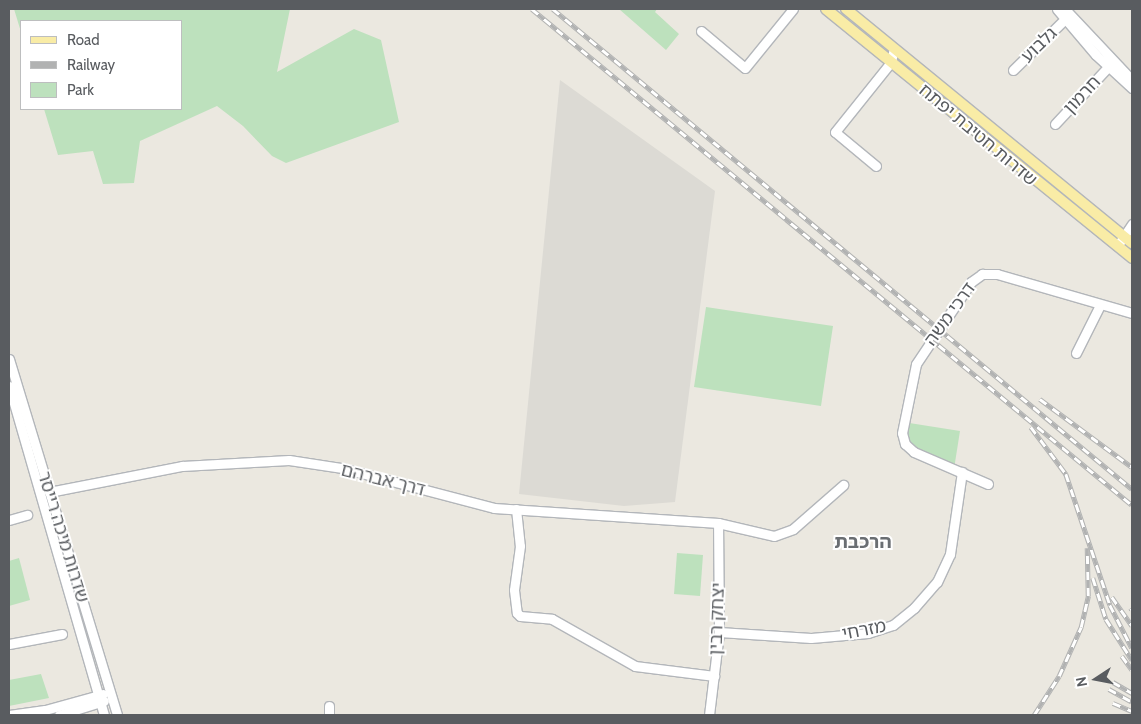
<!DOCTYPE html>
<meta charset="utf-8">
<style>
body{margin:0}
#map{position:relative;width:1141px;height:724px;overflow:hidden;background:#ebe8e0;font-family:Cabin,"Noto Sans Hebrew",sans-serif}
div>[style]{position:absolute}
.industrial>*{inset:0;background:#dcdad4}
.green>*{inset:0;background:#bde1bd}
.roads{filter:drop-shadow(1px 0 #b3b6ba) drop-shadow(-1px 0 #b3b6ba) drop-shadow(0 1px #b3b6ba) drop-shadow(0 -1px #b3b6ba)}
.minor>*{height:9px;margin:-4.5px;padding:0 4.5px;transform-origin:4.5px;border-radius:4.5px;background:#fff}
.major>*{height:10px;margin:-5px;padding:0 5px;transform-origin:5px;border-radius:5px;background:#f9eca6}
.rail>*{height:4.5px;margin-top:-2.25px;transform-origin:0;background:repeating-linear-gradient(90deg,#fff 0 8px,#b1b2b2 0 16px);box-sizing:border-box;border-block:1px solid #b1b2b2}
span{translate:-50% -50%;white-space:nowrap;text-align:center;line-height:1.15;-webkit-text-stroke:4px #fff;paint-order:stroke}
.street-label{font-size:18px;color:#595c60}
.neighbourhood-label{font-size:19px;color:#6a6e72;font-weight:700}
.frame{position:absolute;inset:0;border:10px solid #595c60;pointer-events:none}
.legend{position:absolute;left:20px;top:20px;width:162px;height:90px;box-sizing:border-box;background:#fff;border:1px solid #bdbebf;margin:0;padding:6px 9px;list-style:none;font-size:15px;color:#595c60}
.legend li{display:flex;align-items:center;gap:10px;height:25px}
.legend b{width:25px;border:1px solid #bdbebf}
.north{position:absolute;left:1071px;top:654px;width:50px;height:50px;-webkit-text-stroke:4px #fff;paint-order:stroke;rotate:259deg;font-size:14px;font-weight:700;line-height:20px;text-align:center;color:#595c60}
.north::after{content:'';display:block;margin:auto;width:18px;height:22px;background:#595c60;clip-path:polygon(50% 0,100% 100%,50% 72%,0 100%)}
</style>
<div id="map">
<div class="industrial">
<i style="clip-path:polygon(560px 80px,715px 191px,675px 502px,624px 506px,519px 494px)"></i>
</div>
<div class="green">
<i style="clip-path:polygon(14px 9px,290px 9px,277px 72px,354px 29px,381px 40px,399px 122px,286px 163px,272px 156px,243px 126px,217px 106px,140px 141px,134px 183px,103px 184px,93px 151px,58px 155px,44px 109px,181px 109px,181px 21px,21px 21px,21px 32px)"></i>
<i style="clip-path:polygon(619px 9px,657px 9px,655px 12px,679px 34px,666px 50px)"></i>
<i style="clip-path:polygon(706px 307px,833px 326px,821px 406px,694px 387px)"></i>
<i style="clip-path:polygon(903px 422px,960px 431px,954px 469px,908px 449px)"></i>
<i style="clip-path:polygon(677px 553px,703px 555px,700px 596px,674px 594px)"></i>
<i style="clip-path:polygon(19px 558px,30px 600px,9px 606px,9px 561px)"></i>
<i style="clip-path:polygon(41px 674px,49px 698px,9px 706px,9px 680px)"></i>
</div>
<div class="roads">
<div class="minor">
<i style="left:1057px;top:9px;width:60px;rotate:49.7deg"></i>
<i style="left:1096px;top:55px;width:49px;rotate:42.5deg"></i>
<i style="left:1065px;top:9px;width:98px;rotate:46.7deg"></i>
<i style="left:701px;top:31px;width:57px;rotate:40.1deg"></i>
<i style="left:745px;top:68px;width:76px;rotate:-50.9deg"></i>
<i style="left:1013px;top:70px;width:71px;rotate:-44.4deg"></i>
<i style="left:1055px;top:124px;width:78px;rotate:-47.1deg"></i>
<i style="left:876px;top:166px;width:53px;rotate:-140.3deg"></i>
<i style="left:835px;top:132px;width:90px;rotate:-51.3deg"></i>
<i style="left:891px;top:62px;width:14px;rotate:-78deg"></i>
<i style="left:1120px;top:242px;width:22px;rotate:-56deg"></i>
<i style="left:1076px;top:353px;width:54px;rotate:-63.4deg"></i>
<i style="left:9px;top:359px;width:372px;rotate:73.1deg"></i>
<i style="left:9px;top:386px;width:342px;rotate:73.9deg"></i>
<i style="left:988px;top:484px;width:81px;rotate:-156.6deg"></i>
<i style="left:914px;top:452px;width:12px;rotate:-138deg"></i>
<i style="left:905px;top:444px;width:11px;rotate:-105deg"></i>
<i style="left:902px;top:433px;width:70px;rotate:-78.5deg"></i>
<i style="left:916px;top:364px;width:99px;rotate:-56.1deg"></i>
<i style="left:971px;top:282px;width:14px;rotate:-36deg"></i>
<i style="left:982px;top:274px;width:15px"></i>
<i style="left:997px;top:274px;width:141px;rotate:16.1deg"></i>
<i style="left:49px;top:492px;width:136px;rotate:-11.1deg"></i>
<i style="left:182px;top:466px;width:107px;rotate:-3.2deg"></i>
<i style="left:289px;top:460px;width:54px;rotate:8.6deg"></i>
<i style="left:342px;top:468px;width:157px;rotate:14.7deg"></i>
<i style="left:494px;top:508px;width:225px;rotate:3.8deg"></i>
<i style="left:718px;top:523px;width:57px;rotate:13.1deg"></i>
<i style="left:774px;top:536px;width:20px;rotate:-20deg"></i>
<i style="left:793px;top:529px;width:67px;rotate:-41.3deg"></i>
<i style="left:516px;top:509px;width:37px;rotate:84deg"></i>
<i style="left:520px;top:546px;width:44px;rotate:97.8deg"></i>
<i style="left:514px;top:590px;width:23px;rotate:83deg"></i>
<i style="left:517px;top:613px;width:4px;rotate:45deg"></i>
<i style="left:520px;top:616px;width:32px;rotate:5deg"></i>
<i style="left:552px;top:619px;width:95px;rotate:29.5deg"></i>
<i style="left:635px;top:666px;width:80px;rotate:7.2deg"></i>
<i style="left:9px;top:520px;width:19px;rotate:-16deg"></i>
<i style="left:719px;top:632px;width:92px;rotate:3.7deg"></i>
<i style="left:811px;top:638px;width:57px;rotate:-5deg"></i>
<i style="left:868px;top:633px;width:26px;rotate:-18deg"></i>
<i style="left:893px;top:625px;width:27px;rotate:-39deg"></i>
<i style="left:914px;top:608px;width:35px;rotate:-49deg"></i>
<i style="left:937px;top:582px;width:31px;rotate:-65deg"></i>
<i style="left:950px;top:554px;width:83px;rotate:-81.7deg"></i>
<i style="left:9px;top:644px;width:54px;rotate:-10.7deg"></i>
<i style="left:9px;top:715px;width:36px;rotate:-8deg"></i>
<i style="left:45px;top:710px;width:60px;rotate:-15.4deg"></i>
<i style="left:59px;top:715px;width:47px;rotate:-17.3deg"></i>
<i style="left:329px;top:715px;width:9px;rotate:-90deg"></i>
<i style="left:709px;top:715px;width:84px;rotate:-83.1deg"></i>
<i style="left:719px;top:632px;width:109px;rotate:-90.5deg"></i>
</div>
<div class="major">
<i style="left:826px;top:9px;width:395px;rotate:39.1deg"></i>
<i style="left:846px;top:9px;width:370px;rotate:39.3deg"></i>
</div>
</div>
<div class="rail">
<i style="left:532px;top:9px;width:778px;rotate:39.58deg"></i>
<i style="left:553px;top:9px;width:752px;rotate:39.66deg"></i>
<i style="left:1040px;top:399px;width:114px;rotate:36.5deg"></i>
<i style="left:1031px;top:427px;width:59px;rotate:53.3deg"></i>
<i style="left:1066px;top:474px;width:138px;rotate:71.4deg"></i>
<i style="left:1110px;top:605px;width:48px;rotate:62.9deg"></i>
<i style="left:1093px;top:578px;width:43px;rotate:72.4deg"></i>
<i style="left:1106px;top:619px;width:49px;rotate:57.6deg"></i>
<i style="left:1112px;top:597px;width:35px;rotate:55deg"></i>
<i style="left:1131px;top:608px;width:2px;rotate:63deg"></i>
<i style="left:1122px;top:656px;width:17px;rotate:54deg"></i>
<i style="left:1113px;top:682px;width:22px;rotate:30deg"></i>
<i style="left:1109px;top:689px;width:26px;rotate:29deg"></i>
<i style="left:1113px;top:703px;width:21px;rotate:23deg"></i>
<i style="left:1034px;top:715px;width:46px;rotate:-57.3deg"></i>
<i style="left:1059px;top:676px;width:54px;rotate:-65.8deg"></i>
<i style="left:1081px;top:627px;width:32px;rotate:-77deg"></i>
<i style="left:1088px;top:596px;width:48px;rotate:-91.2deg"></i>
</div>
<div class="street-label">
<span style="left:1039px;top:45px;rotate:-44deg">גלבוע</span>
<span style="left:1082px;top:95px;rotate:-47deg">חרמון</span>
<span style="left:978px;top:135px;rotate:40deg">שדרות חטיבת יפתח</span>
<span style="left:950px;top:314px;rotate:-54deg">דרכי משה</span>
<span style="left:383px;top:480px;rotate:14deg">דרך אברהם</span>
<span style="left:63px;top:537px;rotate:73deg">שדרות מיכה רייסר</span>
<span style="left:717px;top:619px;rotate:-88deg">יצחק רבין</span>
<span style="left:864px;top:630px;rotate:-11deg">מזרחי</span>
</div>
<div class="neighbourhood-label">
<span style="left:863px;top:542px">הרכבת</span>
</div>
<div class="frame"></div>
<ul class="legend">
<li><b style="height:6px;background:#f9eca6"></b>Road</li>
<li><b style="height:6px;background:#b1b2b2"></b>Railway</li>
<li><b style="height:14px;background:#bde1bd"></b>Park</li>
</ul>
<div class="north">N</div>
</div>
